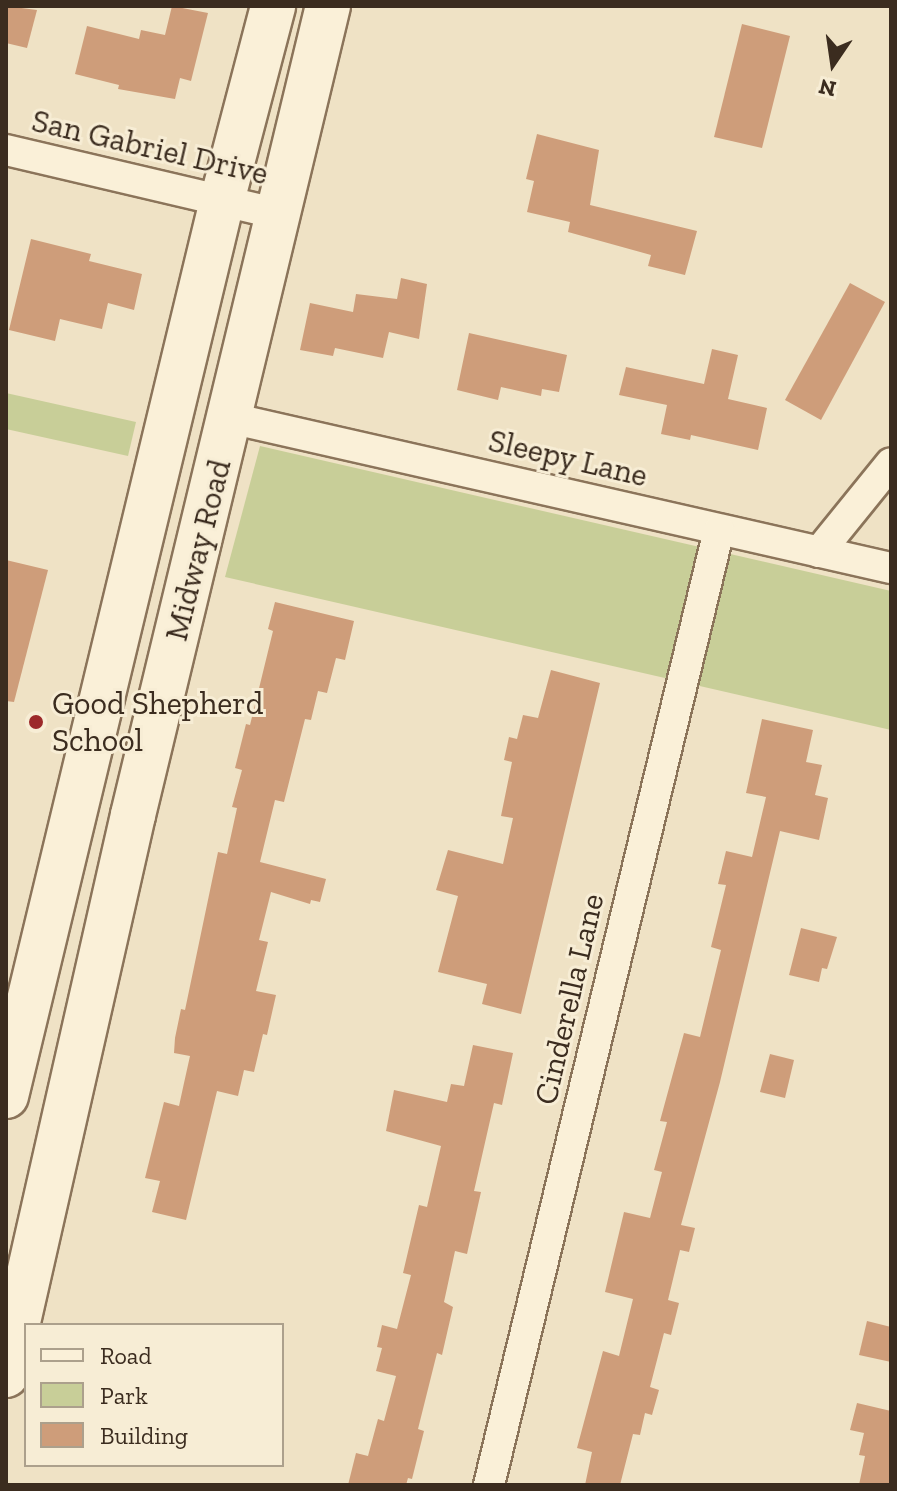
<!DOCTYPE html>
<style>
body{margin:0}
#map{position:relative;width:897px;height:1491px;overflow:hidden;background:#efe2c5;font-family:"Zilla Slab",serif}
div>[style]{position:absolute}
.green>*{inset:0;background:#c8ce98}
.building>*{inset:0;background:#ce9d7a}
.roads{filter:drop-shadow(2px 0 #8b745a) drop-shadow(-2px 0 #8b745a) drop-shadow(0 2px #8b745a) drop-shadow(0 -2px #8b745a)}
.minor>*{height:30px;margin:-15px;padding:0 15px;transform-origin:15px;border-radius:15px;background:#faf0d8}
.secondary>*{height:44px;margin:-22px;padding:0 22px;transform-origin:22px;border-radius:22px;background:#faf0d8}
.dots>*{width:22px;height:22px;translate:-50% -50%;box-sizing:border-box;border:4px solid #f7edd5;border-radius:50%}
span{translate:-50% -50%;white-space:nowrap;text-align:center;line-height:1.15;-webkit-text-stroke:6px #f7edd5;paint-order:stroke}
.street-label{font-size:32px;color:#3b2c1f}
.poi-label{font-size:32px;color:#3b2c1f}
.left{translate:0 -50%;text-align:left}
.frame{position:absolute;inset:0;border:8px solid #3b2c1f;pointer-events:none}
.legend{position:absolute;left:24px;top:1323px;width:260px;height:144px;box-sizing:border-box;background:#f7edd5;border:2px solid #aca08c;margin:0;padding:10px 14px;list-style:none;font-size:24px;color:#3b2c1f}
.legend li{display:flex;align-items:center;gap:16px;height:40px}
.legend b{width:40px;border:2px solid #aca08c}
.north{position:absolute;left:793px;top:24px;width:80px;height:80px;-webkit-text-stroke:6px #f7edd5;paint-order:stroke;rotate:193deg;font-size:22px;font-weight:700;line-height:32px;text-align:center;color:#3b2c1f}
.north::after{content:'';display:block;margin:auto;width:28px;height:36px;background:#3b2c1f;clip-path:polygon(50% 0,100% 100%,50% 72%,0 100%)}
</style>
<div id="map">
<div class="green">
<i style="clip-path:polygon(6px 393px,136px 422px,128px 456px,6px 429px)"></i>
<i style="clip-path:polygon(260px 446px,891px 591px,891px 730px,225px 577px)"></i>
</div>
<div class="building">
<i style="clip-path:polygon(6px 6px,37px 10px,27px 48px,6px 43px)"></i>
<i style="clip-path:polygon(172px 6px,208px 13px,191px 81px,180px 78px,175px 99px,118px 89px,119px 85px,75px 74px,87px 26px,139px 39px,141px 30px,165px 35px)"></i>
<i style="clip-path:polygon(742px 24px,790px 36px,762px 148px,714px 137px)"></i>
<i style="clip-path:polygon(537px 134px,599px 150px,590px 205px,697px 231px,685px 275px,648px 266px,651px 255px,568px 232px,570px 222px,527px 212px,534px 181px,526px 179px)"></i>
<i style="clip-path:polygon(31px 239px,91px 254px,89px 261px,142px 274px,134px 310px,108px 303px,102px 329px,60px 319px,55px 341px,9px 330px)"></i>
<i style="clip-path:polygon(401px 278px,427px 284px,419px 339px,389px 332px,383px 358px,335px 348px,333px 356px,300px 350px,310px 303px,353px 312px,356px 294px,397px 299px)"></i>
<i style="clip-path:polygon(850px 283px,885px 302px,821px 420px,785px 400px)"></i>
<i style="clip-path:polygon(469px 333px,567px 355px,559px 392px,542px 389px,541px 396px,501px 387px,498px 400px,457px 390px)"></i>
<i style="clip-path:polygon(712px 349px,738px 355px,728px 399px,767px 408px,758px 450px,691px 435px,690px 440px,661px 434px,667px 405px,619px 395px,626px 367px,704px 384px)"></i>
<i style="clip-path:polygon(6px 560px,48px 570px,14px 702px,6px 701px)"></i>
<i style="clip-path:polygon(275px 602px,354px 621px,345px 660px,336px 658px,327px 693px,318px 691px,311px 720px,305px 719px,284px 802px,275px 800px,260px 862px,326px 879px,320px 902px,311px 900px,310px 904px,271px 892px,259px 940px,268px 942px,256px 991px,276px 995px,267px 1035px,263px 1034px,254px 1072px,244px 1070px,238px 1096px,217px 1091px,186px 1220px,152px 1212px,160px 1181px,145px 1178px,164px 1102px,179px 1106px,184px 1083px,190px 1056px,174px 1053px,175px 1038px,181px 1009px,185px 1010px,218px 852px,227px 854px,237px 808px,232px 807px,242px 770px,235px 768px,246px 724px,250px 725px,273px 631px,268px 629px)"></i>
<i style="clip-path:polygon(551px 670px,600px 683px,521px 1014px,482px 1004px,487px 984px,438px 972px,458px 896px,436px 890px,448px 850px,503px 864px,513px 818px,501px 816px,512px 762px,504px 760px,509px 737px,517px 739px,523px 715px,538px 718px)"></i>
<i style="clip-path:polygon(762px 719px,813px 730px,806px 762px,822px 765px,815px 795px,828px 798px,819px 840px,780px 831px,720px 1082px,681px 1225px,695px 1228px,689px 1252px,680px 1250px,668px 1300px,679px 1303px,671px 1335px,664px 1333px,650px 1387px,659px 1390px,652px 1415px,645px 1413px,640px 1435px,633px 1434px,620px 1485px,585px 1485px,592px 1452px,577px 1448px,603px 1351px,619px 1356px,633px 1299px,605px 1292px,624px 1212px,650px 1218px,662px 1172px,654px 1170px,667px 1122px,660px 1121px,684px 1033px,700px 1037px,721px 950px,711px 947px,726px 885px,718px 884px,726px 851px,752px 857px,766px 797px,746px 793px)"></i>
<i style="clip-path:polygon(801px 928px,837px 937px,827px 969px,822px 968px,819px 982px,789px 975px)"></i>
<i style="clip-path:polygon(473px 1045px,513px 1053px,502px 1105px,494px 1103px,474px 1191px,481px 1192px,467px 1254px,455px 1251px,444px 1302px,453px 1307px,442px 1355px,437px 1353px,418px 1429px,424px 1431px,412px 1479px,408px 1478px,406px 1485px,348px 1485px,356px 1453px,368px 1456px,378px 1419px,384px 1421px,396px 1376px,376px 1371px,382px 1348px,377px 1347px,382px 1325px,397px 1329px,411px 1275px,403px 1273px,419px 1205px,427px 1207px,441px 1146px,386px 1131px,394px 1090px,447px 1102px,451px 1084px,464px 1086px)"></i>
<i style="clip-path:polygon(770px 1054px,794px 1060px,785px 1098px,760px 1092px)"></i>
<i style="clip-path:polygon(867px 1321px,891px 1327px,891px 1362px,859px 1355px)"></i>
<i style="clip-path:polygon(857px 1403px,891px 1411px,891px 1485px,859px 1485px,865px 1456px,859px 1455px,864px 1433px,850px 1430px)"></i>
</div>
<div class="roads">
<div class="minor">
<i style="left:6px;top:150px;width:279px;rotate:13.2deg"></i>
<i style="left:230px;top:418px;width:678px;rotate:12.79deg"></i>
<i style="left:819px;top:552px;width:114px;rotate:-51deg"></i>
<i style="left:489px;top:1485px;width:982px;rotate:-76.46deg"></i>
</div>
<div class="secondary">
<i style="left:6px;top:1096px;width:921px;rotate:-76.43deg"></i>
<i style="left:222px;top:201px;width:202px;rotate:-75.3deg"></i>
<i style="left:6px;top:1375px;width:574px;rotate:-77.22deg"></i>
<i style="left:133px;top:815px;width:832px;rotate:-76.45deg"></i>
</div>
</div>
<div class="dots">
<i style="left:36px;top:722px;background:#9c292a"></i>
</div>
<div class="street-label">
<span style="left:150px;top:147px;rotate:13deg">San Gabriel Drive</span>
<span style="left:568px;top:458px;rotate:13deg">Sleepy Lane</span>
<span style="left:198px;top:550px;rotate:-76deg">Midway Road</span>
<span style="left:569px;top:999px;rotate:-77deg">Cinderella Lane</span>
</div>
<div class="poi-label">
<span class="left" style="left:52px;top:722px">Good Shepherd<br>School</span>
</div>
<div class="frame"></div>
<ul class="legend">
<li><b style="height:10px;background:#faf0d8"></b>Road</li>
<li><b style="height:22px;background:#c8ce98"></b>Park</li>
<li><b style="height:22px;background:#ce9d7a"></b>Building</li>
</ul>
<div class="north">N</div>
</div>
